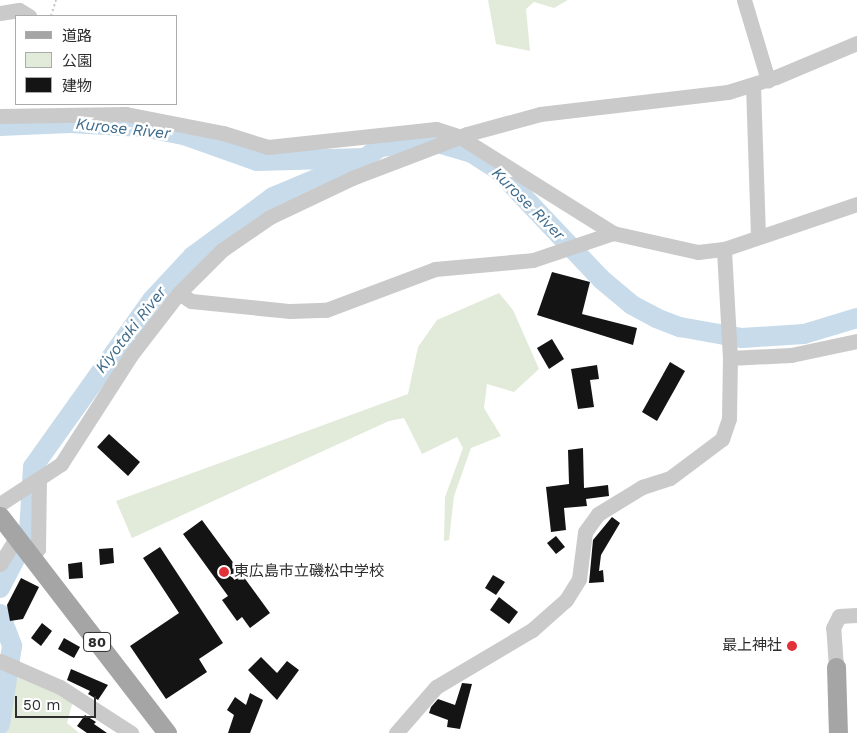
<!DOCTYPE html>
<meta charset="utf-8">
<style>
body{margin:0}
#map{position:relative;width:857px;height:733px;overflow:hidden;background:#fff;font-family:"Work Sans","Noto Sans JP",sans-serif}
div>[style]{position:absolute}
.green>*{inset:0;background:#e2eada}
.river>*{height:20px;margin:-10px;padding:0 10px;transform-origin:10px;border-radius:10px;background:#c7dbea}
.building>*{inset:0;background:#141414}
.path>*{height:2px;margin-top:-1px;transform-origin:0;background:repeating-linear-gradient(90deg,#cacaca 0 2.5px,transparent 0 5px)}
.minor>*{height:15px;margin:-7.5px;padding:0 7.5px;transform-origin:7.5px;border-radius:7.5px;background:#cacaca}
.major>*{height:19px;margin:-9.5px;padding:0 9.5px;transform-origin:9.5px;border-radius:9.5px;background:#a5a5a5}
.dots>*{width:14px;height:14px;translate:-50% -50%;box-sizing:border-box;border:2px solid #fff;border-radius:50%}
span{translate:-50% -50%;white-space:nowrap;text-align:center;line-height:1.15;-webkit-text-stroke:5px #fff;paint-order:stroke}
.shield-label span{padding:1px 4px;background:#fff;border:1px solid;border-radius:4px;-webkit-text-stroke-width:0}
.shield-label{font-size:14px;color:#2d2d2d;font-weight:700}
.poi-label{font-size:15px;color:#2d2d2d}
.left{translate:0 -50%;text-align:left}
.right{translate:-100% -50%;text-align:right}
.water-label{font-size:16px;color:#3d6b8c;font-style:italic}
.legend{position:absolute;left:15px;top:15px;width:162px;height:90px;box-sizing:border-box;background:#fff;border:1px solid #ababab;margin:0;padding:6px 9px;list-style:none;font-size:15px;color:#2d2d2d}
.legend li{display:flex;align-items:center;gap:10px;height:25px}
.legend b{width:25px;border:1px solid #ababab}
.scale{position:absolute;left:15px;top:696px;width:81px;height:22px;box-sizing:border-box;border:2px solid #2d2d2d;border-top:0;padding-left:6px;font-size:15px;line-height:18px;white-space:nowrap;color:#2d2d2d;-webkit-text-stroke:4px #fff;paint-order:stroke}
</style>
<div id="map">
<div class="green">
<i style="clip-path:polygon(488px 0,568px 0,554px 8px,534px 2px,526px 9px,530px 51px,496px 44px)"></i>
<i style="clip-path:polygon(499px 293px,513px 310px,539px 369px,514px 392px,487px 384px,484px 408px,501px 436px,471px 448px,454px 496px,449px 540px,444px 541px,445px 497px,463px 448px,457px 437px,422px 454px,404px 418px,389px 421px,132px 538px,116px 501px,408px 394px,418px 347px,437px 320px)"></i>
<i style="clip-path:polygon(20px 668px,74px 697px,67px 723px,79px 733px,1px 733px)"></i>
</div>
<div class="river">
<i style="left:0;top:126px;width:70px;rotate:-2.5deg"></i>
<i style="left:70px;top:123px;width:72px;rotate:3.2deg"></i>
<i style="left:142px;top:127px;width:43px;rotate:10.8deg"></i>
<i style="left:184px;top:135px;width:77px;rotate:19.6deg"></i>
<i style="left:257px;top:161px;width:108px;rotate:-1.6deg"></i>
<i style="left:365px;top:158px;width:19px;rotate:-36deg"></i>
<i style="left:380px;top:147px;width:54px;rotate:-5.3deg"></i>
<i style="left:434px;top:142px;width:40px;rotate:16deg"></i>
<i style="left:472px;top:153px;width:31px;rotate:33deg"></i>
<i style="left:498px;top:170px;width:150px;rotate:46.6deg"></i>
<i style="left:601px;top:279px;width:40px;rotate:40deg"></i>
<i style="left:632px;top:305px;width:27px;rotate:28deg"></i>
<i style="left:656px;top:318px;width:26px;rotate:21deg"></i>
<i style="left:680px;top:327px;width:63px;rotate:10.1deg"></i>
<i style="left:742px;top:338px;width:62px;rotate:-3.7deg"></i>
<i style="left:804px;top:334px;width:55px;rotate:-16.8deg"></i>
<i style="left:0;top:588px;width:63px;rotate:-62.6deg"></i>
<i style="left:29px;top:532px;width:65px;rotate:-86.5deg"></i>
<i style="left:33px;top:467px;width:205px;rotate:-54.5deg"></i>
<i style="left:152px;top:300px;width:60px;rotate:-47deg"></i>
<i style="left:193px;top:256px;width:99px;rotate:-36.4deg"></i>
<i style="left:273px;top:197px;width:88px;rotate:-22.8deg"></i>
<i style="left:0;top:614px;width:34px;rotate:69deg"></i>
<i style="left:12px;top:646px;width:79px;rotate:98.7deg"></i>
</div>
<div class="building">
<i style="clip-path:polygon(552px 272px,590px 282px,582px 314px,637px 328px,633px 345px,537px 315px)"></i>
<i style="clip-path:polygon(552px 339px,564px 359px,549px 369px,537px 348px)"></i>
<i style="clip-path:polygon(670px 362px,685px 371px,657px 421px,642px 412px)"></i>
<i style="clip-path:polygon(597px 365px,599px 379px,590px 380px,594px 407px,578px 409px,571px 369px)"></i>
<i style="clip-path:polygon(109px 434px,140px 462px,128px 476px,97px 447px)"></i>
<i style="clip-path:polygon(583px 448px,584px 488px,608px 485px,609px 496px,586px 499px,587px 506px,564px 508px,566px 530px,551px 532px,546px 487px,569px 484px,568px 450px)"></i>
<i style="clip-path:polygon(612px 517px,620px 523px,601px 555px,599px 571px,603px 570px,604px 582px,589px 583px,593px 540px)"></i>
<i style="clip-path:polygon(202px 520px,270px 613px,250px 628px,242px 617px,237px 621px,222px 600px,228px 596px,183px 534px)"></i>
<i style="clip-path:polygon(556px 536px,565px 547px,556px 554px,547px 543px)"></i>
<i style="clip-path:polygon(160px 547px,223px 643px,199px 659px,207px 672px,166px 699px,130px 646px,179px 613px,143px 558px)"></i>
<i style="clip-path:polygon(113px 548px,114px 563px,100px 565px,99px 549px)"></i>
<i style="clip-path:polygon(82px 562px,83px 578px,69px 579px,68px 564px)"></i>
<i style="clip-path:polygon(493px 575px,505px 582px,496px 595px,485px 588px)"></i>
<i style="clip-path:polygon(21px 578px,39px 587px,23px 619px,10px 621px,7px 605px)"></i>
<i style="clip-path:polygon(499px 597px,518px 612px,509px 624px,490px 610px)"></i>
<i style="clip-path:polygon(42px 623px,52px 631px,41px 646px,31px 638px)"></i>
<i style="clip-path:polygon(64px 638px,80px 647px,74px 658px,58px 649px)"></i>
<i style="clip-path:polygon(261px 657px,277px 673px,287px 661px,299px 670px,277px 700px,248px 670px)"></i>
<i style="clip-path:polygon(71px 669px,108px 685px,98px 700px,88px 694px,90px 691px,67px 680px)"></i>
<i style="clip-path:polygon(462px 683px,472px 684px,460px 729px,447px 727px,448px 720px,429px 713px,431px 707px,438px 699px,455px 705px)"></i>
<i style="clip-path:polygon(250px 693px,263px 700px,250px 733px,228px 733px,234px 715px,227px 710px,235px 697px,246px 705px)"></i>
<i style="clip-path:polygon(85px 715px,96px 722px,94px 724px,107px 733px,87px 733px,77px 726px)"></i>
</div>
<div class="path">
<i style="left:51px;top:16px;width:17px;rotate:-73deg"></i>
</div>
<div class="minor">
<i style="left:744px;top:0;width:84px;rotate:73.3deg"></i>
<i style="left:0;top:13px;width:19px;rotate:-9deg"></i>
<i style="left:19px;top:10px;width:12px;rotate:31deg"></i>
<i style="left:753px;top:85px;width:152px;rotate:88.1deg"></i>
<i style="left:0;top:116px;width:126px;rotate:-0.9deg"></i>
<i style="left:126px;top:114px;width:99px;rotate:11.1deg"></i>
<i style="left:223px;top:133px;width:47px;rotate:17.3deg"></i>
<i style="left:268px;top:147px;width:169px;rotate:-6.1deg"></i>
<i style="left:436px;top:129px;width:25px;rotate:18deg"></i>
<i style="left:460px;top:137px;width:181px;rotate:32.1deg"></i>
<i style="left:613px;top:233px;width:87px;rotate:12.6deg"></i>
<i style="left:698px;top:252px;width:26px;rotate:-7deg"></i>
<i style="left:724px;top:249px;width:140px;rotate:-18.7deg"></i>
<i style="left:179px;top:293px;width:14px;rotate:34deg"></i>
<i style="left:191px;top:301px;width:100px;rotate:5.8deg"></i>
<i style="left:290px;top:311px;width:36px;rotate:-2deg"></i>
<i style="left:326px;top:310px;width:116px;rotate:-20.6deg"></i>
<i style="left:435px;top:269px;width:98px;rotate:-5.2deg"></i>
<i style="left:533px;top:260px;width:84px;rotate:-18.6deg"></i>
<i style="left:730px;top:358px;width:61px;rotate:-2.8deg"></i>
<i style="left:791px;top:355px;width:67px;rotate:-12deg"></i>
<i style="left:0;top:504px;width:73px;rotate:-33.3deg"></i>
<i style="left:61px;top:464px;width:130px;rotate:-57.3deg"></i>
<i style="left:131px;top:355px;width:78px;rotate:-52.3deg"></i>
<i style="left:179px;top:293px;width:61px;rotate:-45deg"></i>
<i style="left:222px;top:250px;width:58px;rotate:-34.5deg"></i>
<i style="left:270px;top:217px;width:91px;rotate:-25.4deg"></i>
<i style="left:352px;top:178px;width:123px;rotate:-20.9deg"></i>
<i style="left:467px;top:134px;width:76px;rotate:-15.3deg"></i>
<i style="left:540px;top:114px;width:189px;rotate:-6.7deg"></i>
<i style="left:728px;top:92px;width:50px;rotate:-17.4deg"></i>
<i style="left:776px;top:77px;width:88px;rotate:-22.8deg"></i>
<i style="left:31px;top:557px;width:11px;rotate:-49deg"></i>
<i style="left:38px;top:549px;width:68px;rotate:-89.2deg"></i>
<i style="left:0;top:564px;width:31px;rotate:-58deg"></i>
<i style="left:0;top:661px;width:65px;rotate:23.4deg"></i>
<i style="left:60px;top:687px;width:85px;rotate:32.9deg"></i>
<i style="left:836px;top:667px;width:39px;rotate:-94deg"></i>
<i style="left:833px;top:628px;width:13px;rotate:-63deg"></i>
<i style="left:839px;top:616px;width:18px;rotate:-3deg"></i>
<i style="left:396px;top:733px;width:61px;rotate:-49deg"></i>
<i style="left:436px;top:687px;width:112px;rotate:-30.7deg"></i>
<i style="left:532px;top:630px;width:45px;rotate:-41.4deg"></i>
<i style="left:566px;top:600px;width:25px;rotate:-58deg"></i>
<i style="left:579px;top:579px;width:47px;rotate:-82.7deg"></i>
<i style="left:585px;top:532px;width:22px;rotate:-54deg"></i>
<i style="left:598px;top:514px;width:52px;rotate:-31.5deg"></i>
<i style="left:642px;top:487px;width:29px;rotate:-18deg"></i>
<i style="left:670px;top:478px;width:65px;rotate:-36.9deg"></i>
<i style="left:722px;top:439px;width:21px;rotate:-71deg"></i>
<i style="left:729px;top:419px;width:61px;rotate:-89.1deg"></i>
<i style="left:730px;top:358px;width:109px;rotate:-93.2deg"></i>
</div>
<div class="major">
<i style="left:0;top:516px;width:274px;rotate:52.4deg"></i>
<i style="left:836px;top:667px;width:66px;rotate:88.3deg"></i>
</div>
<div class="dots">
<i style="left:224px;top:572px;background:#e03238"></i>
<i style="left:792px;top:646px;background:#e03238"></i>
</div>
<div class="shield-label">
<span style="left:97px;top:642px">80</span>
</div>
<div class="poi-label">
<span class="left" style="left:234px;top:572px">東広島市立磯松中学校</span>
<span class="right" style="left:782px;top:646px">最上神社</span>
</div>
<div class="water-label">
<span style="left:123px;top:129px;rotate:6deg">Kurose River</span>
<span style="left:528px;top:204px;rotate:45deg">Kurose River</span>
<span style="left:131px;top:330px;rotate:-52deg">Kiyotaki River</span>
</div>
<ul class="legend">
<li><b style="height:6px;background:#a5a5a5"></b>道路</li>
<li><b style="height:14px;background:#e2eada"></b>公園</li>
<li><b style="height:14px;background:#141414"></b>建物</li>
</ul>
<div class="scale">50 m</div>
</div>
